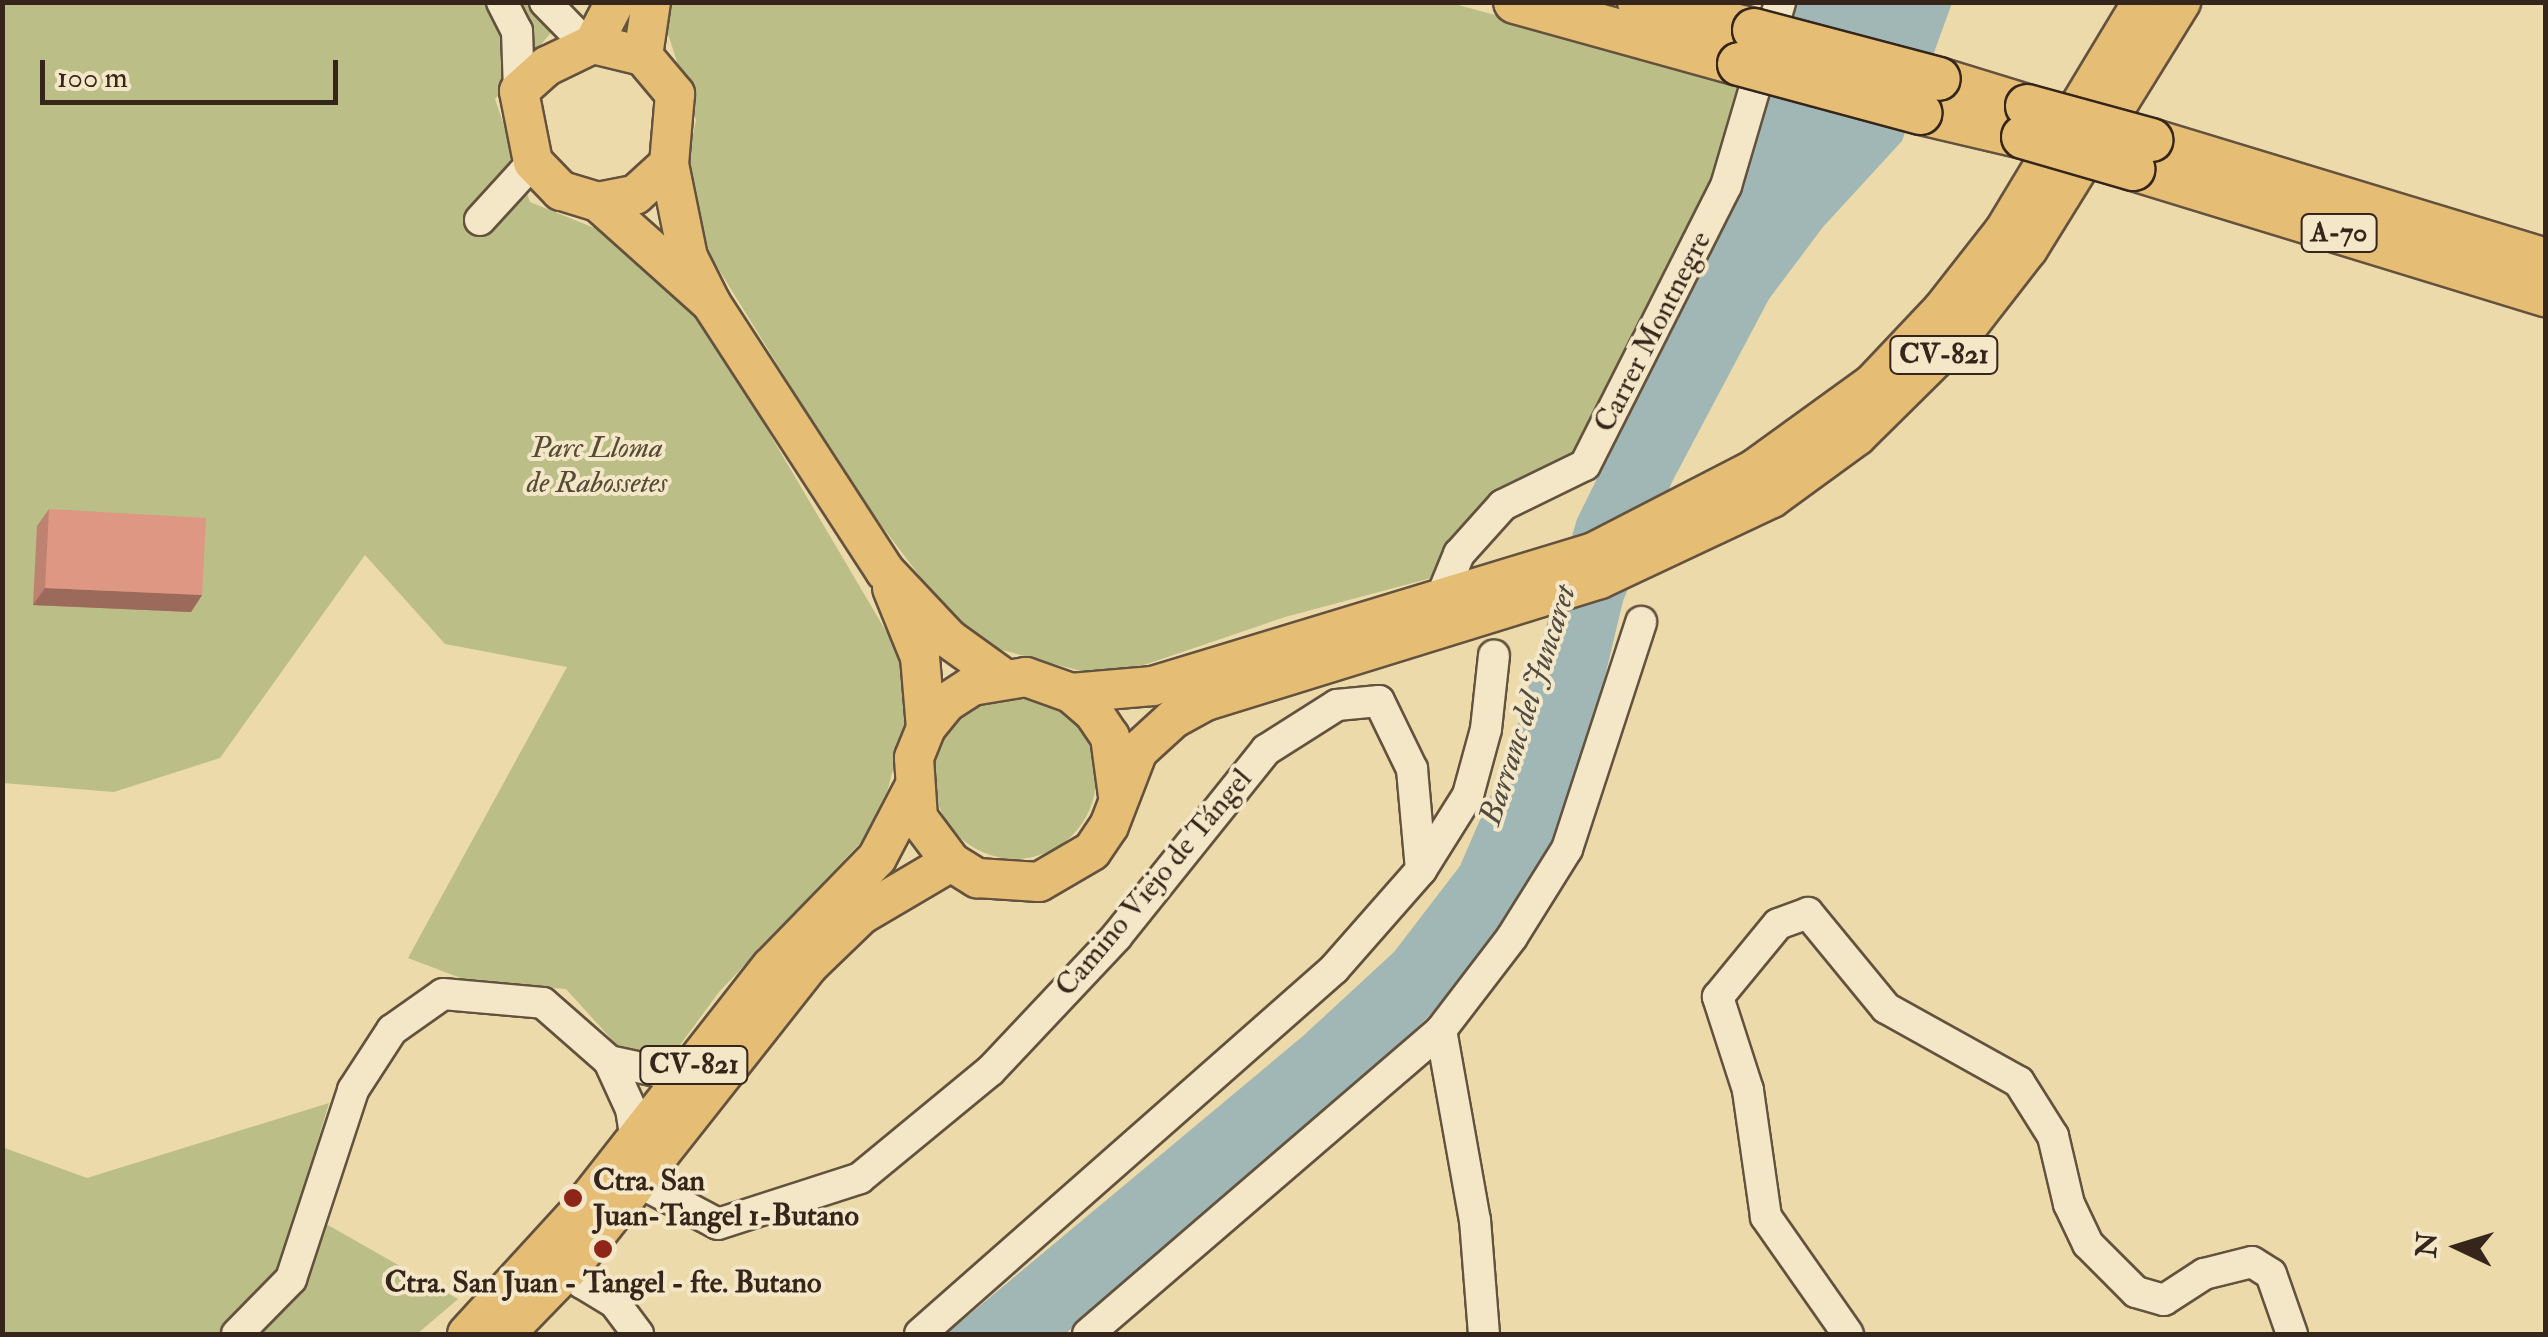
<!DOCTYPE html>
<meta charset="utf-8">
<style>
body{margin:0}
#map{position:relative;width:2548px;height:1337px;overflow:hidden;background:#eddaaa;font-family:"IM FELL Double Pica",serif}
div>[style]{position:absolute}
.green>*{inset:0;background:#bbbe86}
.round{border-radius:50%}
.water>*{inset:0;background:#a0b7b5}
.roads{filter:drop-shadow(2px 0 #63523e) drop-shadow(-2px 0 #63523e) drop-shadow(0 2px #63523e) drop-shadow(0 -2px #63523e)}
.minor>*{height:30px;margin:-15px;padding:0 15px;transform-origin:15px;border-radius:15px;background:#f3e7c8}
.major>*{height:38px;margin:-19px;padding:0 19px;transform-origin:19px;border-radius:19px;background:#e6bd75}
.highway>*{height:42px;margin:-21px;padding:0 21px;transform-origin:21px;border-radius:21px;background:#e6bd75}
.bridges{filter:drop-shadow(2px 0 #35251a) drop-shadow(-2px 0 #35251a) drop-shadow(0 2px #35251a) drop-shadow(0 -2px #35251a)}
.highway-bridge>*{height:42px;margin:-21px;padding:0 21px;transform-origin:21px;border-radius:21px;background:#e6bd75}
.wall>*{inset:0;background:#be8270}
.shaded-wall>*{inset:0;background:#9b6a5b}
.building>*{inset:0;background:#dd9782}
.dots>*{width:28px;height:28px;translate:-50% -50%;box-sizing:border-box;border:5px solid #f3e7c8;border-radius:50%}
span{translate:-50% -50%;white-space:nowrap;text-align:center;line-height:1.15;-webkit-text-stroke:8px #f3e7c8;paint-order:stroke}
.shield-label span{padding:2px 8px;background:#f3e7c8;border:2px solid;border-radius:8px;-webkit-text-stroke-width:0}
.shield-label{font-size:28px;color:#35251a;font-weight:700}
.street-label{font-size:30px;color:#35251a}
.park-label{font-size:30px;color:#564b35;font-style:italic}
.poi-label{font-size:30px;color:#35251a;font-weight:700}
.left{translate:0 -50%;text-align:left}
.water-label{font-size:32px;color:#504a41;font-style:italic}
.frame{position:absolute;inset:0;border:5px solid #35251a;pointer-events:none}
.north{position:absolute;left:2408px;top:1197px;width:100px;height:100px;-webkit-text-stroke:8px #f3e7c8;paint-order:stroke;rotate:274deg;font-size:28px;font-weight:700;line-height:40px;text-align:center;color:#35251a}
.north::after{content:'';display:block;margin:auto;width:35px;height:45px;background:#35251a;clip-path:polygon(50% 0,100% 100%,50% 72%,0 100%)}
.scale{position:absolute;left:40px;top:60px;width:298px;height:45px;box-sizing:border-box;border:5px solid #35251a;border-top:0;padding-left:12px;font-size:30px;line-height:35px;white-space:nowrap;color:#35251a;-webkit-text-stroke:8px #f3e7c8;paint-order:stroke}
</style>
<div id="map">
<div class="green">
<i style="clip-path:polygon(2px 3px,576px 3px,495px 99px,530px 202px,617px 237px,696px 309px,906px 665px,908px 710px,888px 789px,863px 840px,719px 992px,672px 1056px,624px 1053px,566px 989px,471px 982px,408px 958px,567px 667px,445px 644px,365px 555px,220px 758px,114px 792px,3px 783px)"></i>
<i style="clip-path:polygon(666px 3px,1451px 3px,1745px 83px,1721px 186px,1585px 465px,1503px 505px,1450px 573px,1285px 617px,1147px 664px,1092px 674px,987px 646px,961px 631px,854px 489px,713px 260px,691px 203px,685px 175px,696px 120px,667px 31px)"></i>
<i class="round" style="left:934px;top:697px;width:162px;height:162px"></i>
<i style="clip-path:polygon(329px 1103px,298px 1208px,458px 1299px,417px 1334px,3px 1334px,2px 1147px,87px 1178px)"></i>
</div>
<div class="water">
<i style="clip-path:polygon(1796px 3px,1952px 3px,1902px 141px,1823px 227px,1769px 299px,1672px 482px,1623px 601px,1582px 773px,1544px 862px,1473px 972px,1406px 1039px,1065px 1334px,946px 1334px,1303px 1036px,1394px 952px,1460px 866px,1511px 748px,1577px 519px,1679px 313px,1732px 189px,1785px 18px)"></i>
</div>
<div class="roads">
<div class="minor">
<i style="left:502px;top:2px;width:33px;rotate:63deg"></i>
<i style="left:517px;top:31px;width:60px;rotate:88.1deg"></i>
<i style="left:545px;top:2px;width:62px;rotate:45.7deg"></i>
<i style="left:480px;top:220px;width:79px;rotate:-47.6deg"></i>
<i style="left:1441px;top:598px;width:48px;rotate:-67.8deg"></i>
<i style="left:1459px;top:554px;width:66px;rotate:-48.1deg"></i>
<i style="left:1503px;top:505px;width:91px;rotate:-26deg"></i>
<i style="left:1585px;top:465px;width:313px;rotate:-63.2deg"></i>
<i style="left:1726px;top:186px;width:192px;rotate:-73.6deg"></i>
<i style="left:1441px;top:1030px;width:193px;rotate:79.9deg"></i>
<i style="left:1475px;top:1220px;width:114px;rotate:85.5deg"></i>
<i style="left:609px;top:1061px;width:77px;rotate:12deg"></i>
<i style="left:639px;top:1182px;width:89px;rotate:28deg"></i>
<i style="left:718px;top:1224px;width:149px;rotate:-17.9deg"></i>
<i style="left:860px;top:1178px;width:168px;rotate:-39.5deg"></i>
<i style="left:990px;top:1071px;width:185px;rotate:-46.7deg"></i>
<i style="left:1117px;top:936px;width:238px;rotate:-51.3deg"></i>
<i style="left:1266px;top:750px;width:84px;rotate:-32.4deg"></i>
<i style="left:1337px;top:705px;width:42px;rotate:-5.4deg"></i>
<i style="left:1379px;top:701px;width:76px;rotate:64.1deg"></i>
<i style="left:1412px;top:769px;width:101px;rotate:84.9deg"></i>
<i style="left:573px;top:1264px;width:21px;rotate:65deg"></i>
<i style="left:582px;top:1283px;width:37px;rotate:31deg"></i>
<i style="left:614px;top:1302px;width:40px;rotate:53deg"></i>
<i style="left:237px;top:1334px;width:77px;rotate:-45.5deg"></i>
<i style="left:291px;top:1279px;width:199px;rotate:-71.8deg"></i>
<i style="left:353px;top:1090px;width:72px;rotate:-57deg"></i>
<i style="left:392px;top:1030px;width:62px;rotate:-35.2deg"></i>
<i style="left:443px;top:994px;width:100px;rotate:5.1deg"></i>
<i style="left:543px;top:1003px;width:88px;rotate:41.3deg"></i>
<i style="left:609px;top:1061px;width:53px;rotate:65.4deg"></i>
<i style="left:631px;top:1109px;width:30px;rotate:81deg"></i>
<i style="left:920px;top:1334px;width:552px;rotate:-41.4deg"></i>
<i style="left:1334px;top:969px;width:132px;rotate:-48.7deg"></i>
<i style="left:1421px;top:870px;width:89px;rotate:-57.9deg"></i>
<i style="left:1468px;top:795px;width:68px;rotate:-74.7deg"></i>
<i style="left:1486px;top:729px;width:74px;rotate:-83.8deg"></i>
<i style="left:1088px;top:1334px;width:466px;rotate:-40.7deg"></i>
<i style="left:1441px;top:1030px;width:117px;rotate:-52.6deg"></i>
<i style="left:1512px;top:937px;width:104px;rotate:-58deg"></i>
<i style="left:1567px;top:849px;width:239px;rotate:-71.9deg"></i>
<i style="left:1848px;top:1334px;width:143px;rotate:-125deg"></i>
<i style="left:1766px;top:1217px;width:128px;rotate:-98.1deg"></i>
<i style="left:1748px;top:1090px;width:98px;rotate:-107.9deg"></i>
<i style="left:1718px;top:997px;width:94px;rotate:-50.6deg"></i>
<i style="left:1778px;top:924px;width:32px;rotate:-20deg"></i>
<i style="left:1808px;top:913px;width:123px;rotate:50.6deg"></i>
<i style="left:1886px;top:1008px;width:152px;rotate:29.1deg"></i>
<i style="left:2019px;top:1082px;width:64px;rotate:57.8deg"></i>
<i style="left:2053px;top:1136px;width:70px;rotate:76.8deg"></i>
<i style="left:2069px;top:1204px;width:44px;rotate:64.6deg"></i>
<i style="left:2088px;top:1244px;width:68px;rotate:45deg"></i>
<i style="left:2136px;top:1292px;width:29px;rotate:16deg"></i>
<i style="left:2164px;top:1300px;width:48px;rotate:-33deg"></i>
<i style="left:2204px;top:1274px;width:49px;rotate:-14deg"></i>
<i style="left:2252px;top:1262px;width:22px;rotate:32deg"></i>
<i style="left:2271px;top:1274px;width:64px;rotate:70.7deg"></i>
</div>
<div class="major">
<i style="left:593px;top:44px;width:47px;rotate:-62.4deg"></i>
<i style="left:643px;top:56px;width:55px;rotate:-81.6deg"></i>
<i style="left:598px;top:202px;width:38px;rotate:-11deg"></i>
<i style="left:635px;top:195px;width:46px;rotate:-42.4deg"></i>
<i style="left:711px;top:303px;width:152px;rotate:-138.2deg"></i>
<i style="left:598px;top:202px;width:39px;rotate:-163deg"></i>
<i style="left:561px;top:191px;width:40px;rotate:-134deg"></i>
<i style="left:533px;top:162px;width:72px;rotate:-101.2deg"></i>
<i style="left:519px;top:91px;width:38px;rotate:-42deg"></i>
<i style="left:547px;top:66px;width:51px;rotate:-25.6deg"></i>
<i style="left:593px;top:44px;width:51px;rotate:13.5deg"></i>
<i style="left:643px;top:56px;width:50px;rotate:49.9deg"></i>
<i style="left:675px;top:94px;width:70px;rotate:94.9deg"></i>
<i style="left:669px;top:164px;width:95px;rotate:78.5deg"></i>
<i style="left:688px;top:257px;width:51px;rotate:63.4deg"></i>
<i style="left:711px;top:303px;width:320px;rotate:57deg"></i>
<i style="left:885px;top:571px;width:93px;rotate:46.7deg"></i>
<i style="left:949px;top:639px;width:65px;rotate:35.6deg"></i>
<i style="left:892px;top:588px;width:74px;rotate:67.9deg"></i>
<i style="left:920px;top:657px;width:71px;rotate:85.2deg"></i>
<i style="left:1071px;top:693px;width:82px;rotate:-4.9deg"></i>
<i style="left:1153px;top:686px;width:461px;rotate:-16.9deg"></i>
<i style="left:1594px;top:552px;width:179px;rotate:-27.3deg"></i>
<i style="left:1753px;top:470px;width:147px;rotate:-35.9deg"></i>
<i style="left:1872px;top:384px;width:102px;rotate:-46.6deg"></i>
<i style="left:1942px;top:310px;width:100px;rotate:-51.9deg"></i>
<i style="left:2004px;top:231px;width:267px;rotate:-58.9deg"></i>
<i style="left:1118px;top:796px;width:60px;rotate:-97.7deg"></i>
<i style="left:1110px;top:737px;width:29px;rotate:-124deg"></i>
<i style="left:1094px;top:713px;width:30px;rotate:-139deg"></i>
<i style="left:1071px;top:693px;width:48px;rotate:-160.4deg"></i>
<i style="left:1026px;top:677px;width:55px;rotate:170.5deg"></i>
<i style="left:972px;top:686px;width:31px;rotate:147deg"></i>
<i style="left:946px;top:703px;width:32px;rotate:129deg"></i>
<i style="left:926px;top:728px;width:32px;rotate:112deg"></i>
<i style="left:914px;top:758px;width:60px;rotate:86.2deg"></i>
<i style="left:918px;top:818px;width:55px;rotate:53.1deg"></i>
<i style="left:951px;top:862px;width:31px;rotate:32deg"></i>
<i style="left:977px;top:878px;width:62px;rotate:3.7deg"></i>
<i style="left:1039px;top:882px;width:61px;rotate:-30.3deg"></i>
<i style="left:1092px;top:851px;width:30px;rotate:-56deg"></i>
<i style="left:1109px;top:826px;width:80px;rotate:-68.9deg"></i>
<i style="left:1138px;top:751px;width:47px;rotate:-42.4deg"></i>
<i style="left:1173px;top:719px;width:38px;rotate:-29deg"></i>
<i style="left:1206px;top:701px;width:412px;rotate:-17.2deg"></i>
<i style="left:1600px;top:579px;width:190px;rotate:-25.2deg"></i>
<i style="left:1772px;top:498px;width:105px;rotate:-36.1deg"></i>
<i style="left:1857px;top:436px;width:156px;rotate:-44.7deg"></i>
<i style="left:1968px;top:326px;width:98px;rotate:-52.1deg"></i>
<i style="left:2028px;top:249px;width:291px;rotate:-58.2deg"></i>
<i style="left:467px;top:1334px;width:163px;rotate:-47.5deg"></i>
<i style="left:577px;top:1214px;width:314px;rotate:-51.9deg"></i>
<i style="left:771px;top:967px;width:152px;rotate:-45.8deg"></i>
<i style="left:877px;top:858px;width:76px;rotate:-62.4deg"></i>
<i style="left:505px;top:1334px;width:98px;rotate:-45.8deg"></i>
<i style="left:573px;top:1264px;width:381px;rotate:-51.7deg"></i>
<i style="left:809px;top:965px;width:72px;rotate:-43.9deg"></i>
<i style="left:861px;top:915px;width:104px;rotate:-30.5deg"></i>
</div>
<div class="highway">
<i style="left:1515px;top:2px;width:232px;rotate:15.5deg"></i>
<i style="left:1639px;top:2px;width:118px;rotate:13.7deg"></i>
<i style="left:1939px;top:79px;width:92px;rotate:17.1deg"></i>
<i style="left:1921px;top:113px;width:105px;rotate:13.2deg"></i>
<i style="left:2151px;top:140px;width:413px;rotate:16.9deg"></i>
<i style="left:2133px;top:169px;width:432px;rotate:17deg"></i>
</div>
</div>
<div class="bridges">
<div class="highway-bridge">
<i style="left:1754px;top:30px;width:191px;rotate:14.8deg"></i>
<i style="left:1739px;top:64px;width:188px;rotate:15.1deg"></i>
<i style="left:2027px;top:106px;width:129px;rotate:15.3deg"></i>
<i style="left:2023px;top:137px;width:115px;rotate:16.2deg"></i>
</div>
</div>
<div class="wall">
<i style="clip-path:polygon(49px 509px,202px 595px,191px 612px,33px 605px,37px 526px)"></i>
</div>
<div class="shaded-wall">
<i style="clip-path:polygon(45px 588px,202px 595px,191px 612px,33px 605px)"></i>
</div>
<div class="building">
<i style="clip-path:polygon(49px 509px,206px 518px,202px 595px,45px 588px)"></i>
</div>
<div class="dots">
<i style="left:573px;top:1198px;background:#8f2418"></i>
<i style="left:603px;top:1249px;background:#8f2418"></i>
</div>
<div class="shield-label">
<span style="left:2339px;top:233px">A-70</span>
<span style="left:1944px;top:355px">CV-821</span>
<span style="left:694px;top:1065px">CV-821</span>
</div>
<div class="street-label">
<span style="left:1653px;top:332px;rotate:-63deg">Carrer Montnegre</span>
<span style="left:1154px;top:883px;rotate:-50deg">Camino Viejo de Tángel</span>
</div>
<div class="park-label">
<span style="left:597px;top:465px">Parc Lloma<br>de Rabossetes</span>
</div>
<div class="poi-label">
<span class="left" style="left:593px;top:1198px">Ctra. San<br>Juan-Tangel 1-Butano</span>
<span style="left:603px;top:1283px">Ctra. San Juan - Tangel - fte. Butano</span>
</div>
<div class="water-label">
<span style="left:1528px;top:705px;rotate:-72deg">Barranc del Juncaret</span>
</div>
<div class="frame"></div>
<div class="north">N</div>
<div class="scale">100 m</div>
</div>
